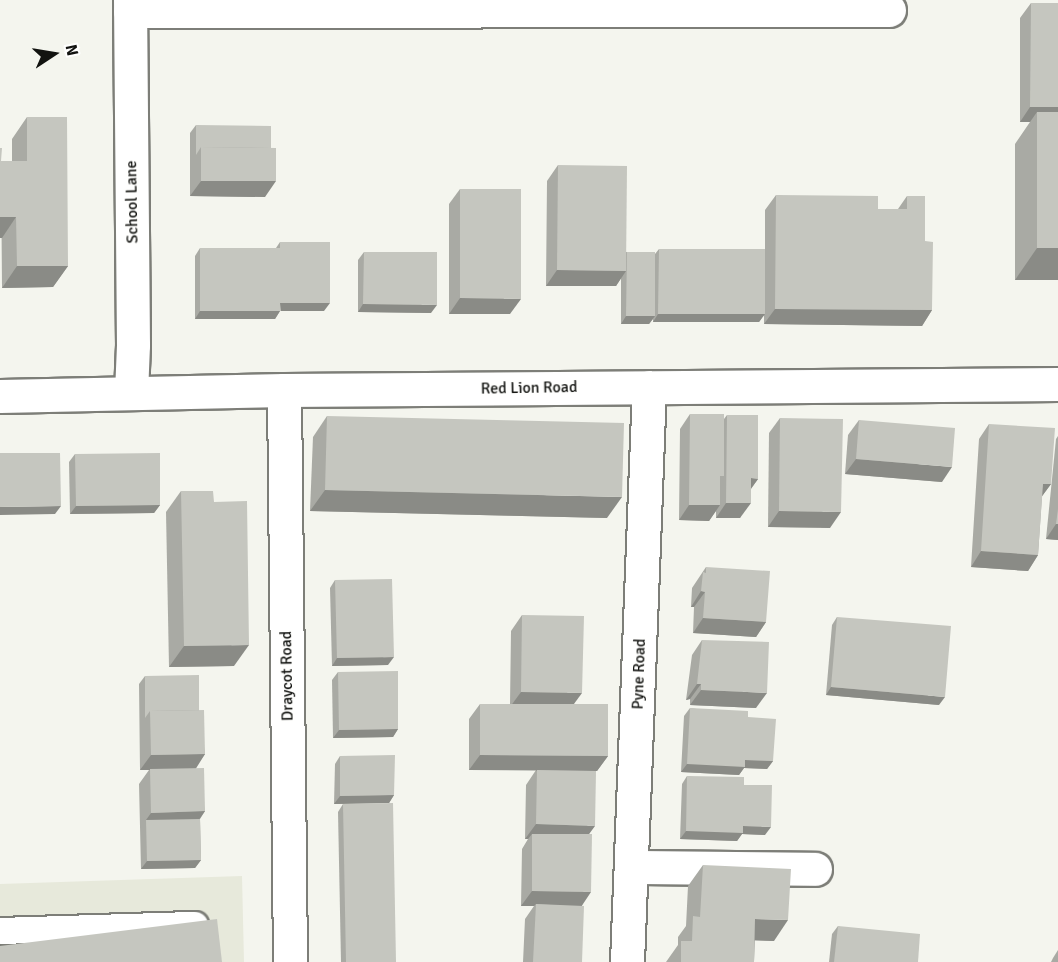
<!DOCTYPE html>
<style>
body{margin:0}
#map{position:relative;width:1058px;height:962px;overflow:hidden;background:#f4f5ee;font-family:Signika,sans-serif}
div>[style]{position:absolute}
.built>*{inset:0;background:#e7e9db}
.roads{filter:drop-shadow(2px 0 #7d7e78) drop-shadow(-2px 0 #7d7e78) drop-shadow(0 2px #7d7e78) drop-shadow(0 -2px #7d7e78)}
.service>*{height:26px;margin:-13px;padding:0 13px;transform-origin:13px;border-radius:13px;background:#fff}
.minor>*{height:33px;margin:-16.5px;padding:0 16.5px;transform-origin:16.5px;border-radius:16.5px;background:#fff}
.tertiary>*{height:33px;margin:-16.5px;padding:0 16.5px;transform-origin:16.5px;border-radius:16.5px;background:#fff}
.wall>*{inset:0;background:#a9aaa4}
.shaded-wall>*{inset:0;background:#8a8b86}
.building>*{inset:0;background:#c5c6bf}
span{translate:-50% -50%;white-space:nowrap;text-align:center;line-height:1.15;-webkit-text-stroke:4.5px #fffffe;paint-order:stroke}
.street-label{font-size:16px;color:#121310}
.north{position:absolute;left:24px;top:24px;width:60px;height:60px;-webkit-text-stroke:4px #fffffe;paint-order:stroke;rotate:78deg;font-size:16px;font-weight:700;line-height:24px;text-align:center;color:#121310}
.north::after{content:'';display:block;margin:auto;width:21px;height:27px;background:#121310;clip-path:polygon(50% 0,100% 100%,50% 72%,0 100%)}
</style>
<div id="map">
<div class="built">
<i style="clip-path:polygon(242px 876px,244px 962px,0 962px,0 884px)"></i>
</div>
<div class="roads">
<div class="service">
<i style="left:0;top:931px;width:195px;rotate:-1.8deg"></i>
</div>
<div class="minor">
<i style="left:130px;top:0;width:345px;rotate:89.5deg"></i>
<i style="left:133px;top:345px;width:48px;rotate:92.4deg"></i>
<i style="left:130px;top:11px;width:759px;rotate:-0.08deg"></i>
<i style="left:284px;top:390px;width:572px;rotate:89.4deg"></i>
<i style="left:632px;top:867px;width:183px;rotate:0.6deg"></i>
<i style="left:627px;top:962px;width:575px;rotate:-87.81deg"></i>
</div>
<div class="tertiary">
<i style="left:0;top:396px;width:284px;rotate:-1.2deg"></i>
<i style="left:284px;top:390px;width:774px;rotate:-0.44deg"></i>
</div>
</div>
<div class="wall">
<i style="clip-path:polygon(1031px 3px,1058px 3px,1058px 280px,1015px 280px,1015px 144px,1030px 122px,1020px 122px,1020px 18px)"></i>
<i style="clip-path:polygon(27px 117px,68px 266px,53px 287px,2px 288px,1px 161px,12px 161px,12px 139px)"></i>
<i style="clip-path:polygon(196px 125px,271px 148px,265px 197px,190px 196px,190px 133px)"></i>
<i style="clip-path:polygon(558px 165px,626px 252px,655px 254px,659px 249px,765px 267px,765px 210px,776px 195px,878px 209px,898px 209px,907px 196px,925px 241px,932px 310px,922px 326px,764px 324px,764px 315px,759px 322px,653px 322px,653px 319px,649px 324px,621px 324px,621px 278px,616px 286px,546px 286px,547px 181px)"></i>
<i style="clip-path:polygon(460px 189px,510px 314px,449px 314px,449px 204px)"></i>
<i style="clip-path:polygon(280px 242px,324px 311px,280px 311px,275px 319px,195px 319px,195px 256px,200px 248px,276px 248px)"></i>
<i style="clip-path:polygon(364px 252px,431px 313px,358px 312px,358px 260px)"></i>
<i style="clip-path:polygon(690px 414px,724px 419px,727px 415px,758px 479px,751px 489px,740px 518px,716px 518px,716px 511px,709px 521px,679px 520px,680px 429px)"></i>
<i style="clip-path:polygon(327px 416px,607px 518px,310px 511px,313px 437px)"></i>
<i style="clip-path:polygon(780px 418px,830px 528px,768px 527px,769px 433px)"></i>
<i style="clip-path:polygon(859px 420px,942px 482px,845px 474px,848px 435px)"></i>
<i style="clip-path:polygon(989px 424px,1051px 484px,1042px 496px,1038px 555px,1028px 571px,971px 567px,979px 439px)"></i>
<i style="clip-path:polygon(1058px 436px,1058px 540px,1046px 539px,1056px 439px)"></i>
<i style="clip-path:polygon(75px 454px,160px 505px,154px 513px,70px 514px,69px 462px)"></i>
<i style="clip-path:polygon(181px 491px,214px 502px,234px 666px,169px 667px,166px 512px)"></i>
<i style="clip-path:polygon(706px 567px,766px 622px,756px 637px,693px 633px,694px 607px,691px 607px,692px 588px)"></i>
<i style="clip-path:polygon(335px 580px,388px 665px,332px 666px,330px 588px)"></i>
<i style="clip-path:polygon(522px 615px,574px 704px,608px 756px,597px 771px,577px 771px,589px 834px,582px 906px,582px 962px,523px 962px,525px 919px,534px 906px,521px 906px,522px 849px,528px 839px,525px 839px,526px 785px,536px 770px,469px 770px,469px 719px,480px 704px,510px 704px,511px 631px)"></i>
<i style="clip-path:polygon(837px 617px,939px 705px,826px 695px,832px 625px)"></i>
<i style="clip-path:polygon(702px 640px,756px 708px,690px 705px,690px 699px,686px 700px,692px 655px)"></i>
<i style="clip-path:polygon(338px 672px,398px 729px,393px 737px,333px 738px,332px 680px)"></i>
<i style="clip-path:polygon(145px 676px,199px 710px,205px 754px,195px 768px,205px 811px,200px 819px,201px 860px,195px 868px,141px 869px,139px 784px,149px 770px,140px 770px,139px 684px)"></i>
<i style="clip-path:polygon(690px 708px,748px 717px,773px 761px,767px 769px,744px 768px,739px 775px,681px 772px,684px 716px)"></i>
<i style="clip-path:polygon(340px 756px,394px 795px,389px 803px,334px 804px,335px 764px)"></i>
<i style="clip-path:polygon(687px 776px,744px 785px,765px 835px,742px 834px,737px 841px,680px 839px,682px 784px)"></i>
<i style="clip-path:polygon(343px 804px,396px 962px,341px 962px,338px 812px)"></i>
<i style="clip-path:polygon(703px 865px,774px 941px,755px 940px,754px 962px,666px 962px,678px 945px,678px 937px,686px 926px,688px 886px)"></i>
<i style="clip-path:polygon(838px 926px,918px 962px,829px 962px,832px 934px)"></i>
<i style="clip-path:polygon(1058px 950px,1058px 962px,1051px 962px,1053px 958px)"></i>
</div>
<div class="shaded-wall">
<i style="clip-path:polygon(1030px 107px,1058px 107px,1058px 122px,1037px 112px,1030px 122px,1020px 122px)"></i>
<i style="clip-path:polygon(201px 181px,276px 181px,265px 197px,190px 196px)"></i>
<i style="clip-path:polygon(0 217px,16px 217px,2px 238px,0 238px)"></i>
<i style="clip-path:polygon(1037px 248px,1058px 248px,1058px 280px,1015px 280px)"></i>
<i style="clip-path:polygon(17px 266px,68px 266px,53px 287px,2px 288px)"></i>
<i style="clip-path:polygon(557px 270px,626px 271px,616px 286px,546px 286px)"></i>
<i style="clip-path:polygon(460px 298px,521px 299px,510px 314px,449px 314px)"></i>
<i style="clip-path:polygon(280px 303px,330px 303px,324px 311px,280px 311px,275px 319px,195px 319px,200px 311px)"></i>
<i style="clip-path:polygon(363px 304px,437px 305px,431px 313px,358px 312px)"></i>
<i style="clip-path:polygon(775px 309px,932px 310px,922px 326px,764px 324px)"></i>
<i style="clip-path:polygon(658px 314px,765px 314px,759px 322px,653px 322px)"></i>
<i style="clip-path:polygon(626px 316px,655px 316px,649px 324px,621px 324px)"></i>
<i style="clip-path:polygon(856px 459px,952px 467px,942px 482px,845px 474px)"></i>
<i style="clip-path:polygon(751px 478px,758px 479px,747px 494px)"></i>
<i style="clip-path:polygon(1043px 484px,1051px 484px,1040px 499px)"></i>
<i style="clip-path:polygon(325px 490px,622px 497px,607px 518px,310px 511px)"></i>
<i style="clip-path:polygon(726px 503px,751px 503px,740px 518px,716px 518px)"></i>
<i style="clip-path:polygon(160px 505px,154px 513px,70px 514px,76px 506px)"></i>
<i style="clip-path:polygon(689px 505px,720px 505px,709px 521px,679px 520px)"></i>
<i style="clip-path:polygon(61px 506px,55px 514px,0 515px,0 507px)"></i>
<i style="clip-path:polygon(779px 511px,841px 512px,830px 528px,768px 527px)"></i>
<i style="clip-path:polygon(1056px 524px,1058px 524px,1058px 540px,1046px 539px)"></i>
<i style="clip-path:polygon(981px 551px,1038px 555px,1028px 571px,971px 567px)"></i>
<i style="clip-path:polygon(701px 591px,705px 592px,694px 607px,691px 607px)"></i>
<i style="clip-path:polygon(703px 618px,766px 622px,756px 637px,693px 633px)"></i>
<i style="clip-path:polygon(249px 645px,234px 666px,169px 667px,184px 646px)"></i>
<i style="clip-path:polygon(394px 657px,388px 665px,332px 666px,337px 658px)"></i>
<i style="clip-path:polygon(697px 684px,701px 684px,690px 699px,686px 700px)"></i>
<i style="clip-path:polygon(831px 687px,945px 697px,939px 705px,826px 695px)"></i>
<i style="clip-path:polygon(701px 690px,767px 693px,756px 708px,690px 705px)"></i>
<i style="clip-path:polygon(521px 692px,582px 693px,571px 708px,510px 707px)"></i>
<i style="clip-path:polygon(398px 729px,393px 737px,333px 738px,339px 730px)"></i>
<i style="clip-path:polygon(205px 754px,195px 770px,140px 770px,151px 755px)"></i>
<i style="clip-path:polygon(480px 755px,608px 756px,597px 771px,469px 770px)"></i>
<i style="clip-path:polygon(745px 760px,773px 761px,767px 769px,744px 768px,739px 775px,681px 772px,687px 764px)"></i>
<i style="clip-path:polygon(394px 795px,389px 803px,334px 804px,340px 796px)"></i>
<i style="clip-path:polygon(205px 811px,194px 827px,146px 820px,151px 813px)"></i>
<i style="clip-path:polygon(536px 824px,595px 826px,584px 841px,532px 834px,528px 839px,525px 839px)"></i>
<i style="clip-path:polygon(743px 826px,771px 827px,765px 835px,742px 834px,737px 841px,680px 839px,686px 831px)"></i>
<i style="clip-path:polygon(201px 860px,195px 868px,141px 869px,147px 861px)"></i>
<i style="clip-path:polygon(532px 891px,591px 892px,581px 907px,536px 904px,534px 906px,521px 906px)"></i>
<i style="clip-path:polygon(755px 919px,788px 920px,774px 941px,741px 940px)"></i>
</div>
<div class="building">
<i style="clip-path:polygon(1031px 3px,1058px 3px,1058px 107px,1030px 107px)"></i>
<i style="clip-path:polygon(1037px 112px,1058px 112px,1058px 248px,1037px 248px)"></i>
<i style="clip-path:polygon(27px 117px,67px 117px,68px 266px,17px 266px,16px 217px,0 217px,0 148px,2px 148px,1px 161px,27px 161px)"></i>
<i style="clip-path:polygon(196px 125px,271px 126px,271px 148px,201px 147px,196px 155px)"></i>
<i style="clip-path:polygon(201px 147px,276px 148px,276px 181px,201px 181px)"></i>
<i style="clip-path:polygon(558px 165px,627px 166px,626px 271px,557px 270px)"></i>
<i style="clip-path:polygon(460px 189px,521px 189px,521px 299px,460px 298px)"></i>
<i style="clip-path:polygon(776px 195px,878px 196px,878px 209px,907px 209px,907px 196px,925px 196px,925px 241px,933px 242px,932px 310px,775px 309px)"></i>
<i style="clip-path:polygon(280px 242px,330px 242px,330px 303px,280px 303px,281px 311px,200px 311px,200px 248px,280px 248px)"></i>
<i style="clip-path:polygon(659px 249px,765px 249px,765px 314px,658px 314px)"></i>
<i style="clip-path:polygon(364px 252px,437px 252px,437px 305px,363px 304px)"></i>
<i style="clip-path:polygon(627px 252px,655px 252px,655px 316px,626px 316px)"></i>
<i style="clip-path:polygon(690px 414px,724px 414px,724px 476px,720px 476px,720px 505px,689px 505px)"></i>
<i style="clip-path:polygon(727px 415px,758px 415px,758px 479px,751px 478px,751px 503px,726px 503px)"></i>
<i style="clip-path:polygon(327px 416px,624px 423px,622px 497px,325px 490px)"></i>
<i style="clip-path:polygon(780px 418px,843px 419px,841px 512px,779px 511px)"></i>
<i style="clip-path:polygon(859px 420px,955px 428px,952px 467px,856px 459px)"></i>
<i style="clip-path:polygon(989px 424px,1055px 428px,1051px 484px,1043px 484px,1038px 555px,981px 551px)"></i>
<i style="clip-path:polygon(0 453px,60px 453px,61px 506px,0 507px)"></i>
<i style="clip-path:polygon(160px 453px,160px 505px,76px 506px,75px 454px)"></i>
<i style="clip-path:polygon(181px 491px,213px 491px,214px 502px,247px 501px,249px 645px,184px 646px)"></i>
<i style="clip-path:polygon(1058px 509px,1058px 524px,1056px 524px)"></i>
<i style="clip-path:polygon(706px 567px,770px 571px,766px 622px,703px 618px,705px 592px,701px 591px,703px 572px,706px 573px)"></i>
<i style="clip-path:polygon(392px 579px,394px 657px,337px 658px,335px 580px)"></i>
<i style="clip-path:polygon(522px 615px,584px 616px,582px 693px,521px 692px)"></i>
<i style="clip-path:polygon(837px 617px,951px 626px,945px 697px,831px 687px)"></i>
<i style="clip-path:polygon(702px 640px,769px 642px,767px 693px,701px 690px,701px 684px,697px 684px)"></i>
<i style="clip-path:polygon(398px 671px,398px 729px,339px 730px,338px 672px)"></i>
<i style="clip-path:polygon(199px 675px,199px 710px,150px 711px,145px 718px,145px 676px)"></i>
<i style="clip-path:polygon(480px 704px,608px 704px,608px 756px,480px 755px)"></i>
<i style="clip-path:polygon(690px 708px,748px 711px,748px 717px,776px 719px,773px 761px,745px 760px,745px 767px,687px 764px)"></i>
<i style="clip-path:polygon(204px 710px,205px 754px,151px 755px,150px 711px)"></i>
<i style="clip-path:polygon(395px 755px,394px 795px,340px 796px,340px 756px)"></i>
<i style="clip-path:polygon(204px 768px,205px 811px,151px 813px,150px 769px)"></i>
<i style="clip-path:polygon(537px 770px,596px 771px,595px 826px,536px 824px)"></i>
<i style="clip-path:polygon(687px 776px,744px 777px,744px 785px,772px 785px,771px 827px,743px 826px,743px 833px,686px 831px)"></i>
<i style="clip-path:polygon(393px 803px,396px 962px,346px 962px,343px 804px)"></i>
<i style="clip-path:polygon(200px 819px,201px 860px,147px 861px,146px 820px)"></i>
<i style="clip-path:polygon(532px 834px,592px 834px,591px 892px,532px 891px)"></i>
<i style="clip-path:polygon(703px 865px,791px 869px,788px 920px,755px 919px,754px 962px,681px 962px,681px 941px,692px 941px,693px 916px,700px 917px)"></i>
<i style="clip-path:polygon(536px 904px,584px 906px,582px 962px,533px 962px)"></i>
<i style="clip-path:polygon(217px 919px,222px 962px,0 962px,0 946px)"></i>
<i style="clip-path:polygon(838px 926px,920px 934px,918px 962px,834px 962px)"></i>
</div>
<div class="street-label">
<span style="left:132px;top:202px;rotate:-91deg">School Lane</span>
<span style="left:529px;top:388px;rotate:-1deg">Red Lion Road</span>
<span style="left:639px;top:674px;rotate:-88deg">Pyne Road</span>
<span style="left:287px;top:676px;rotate:-91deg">Draycot Road</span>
</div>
<div class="north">N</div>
</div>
